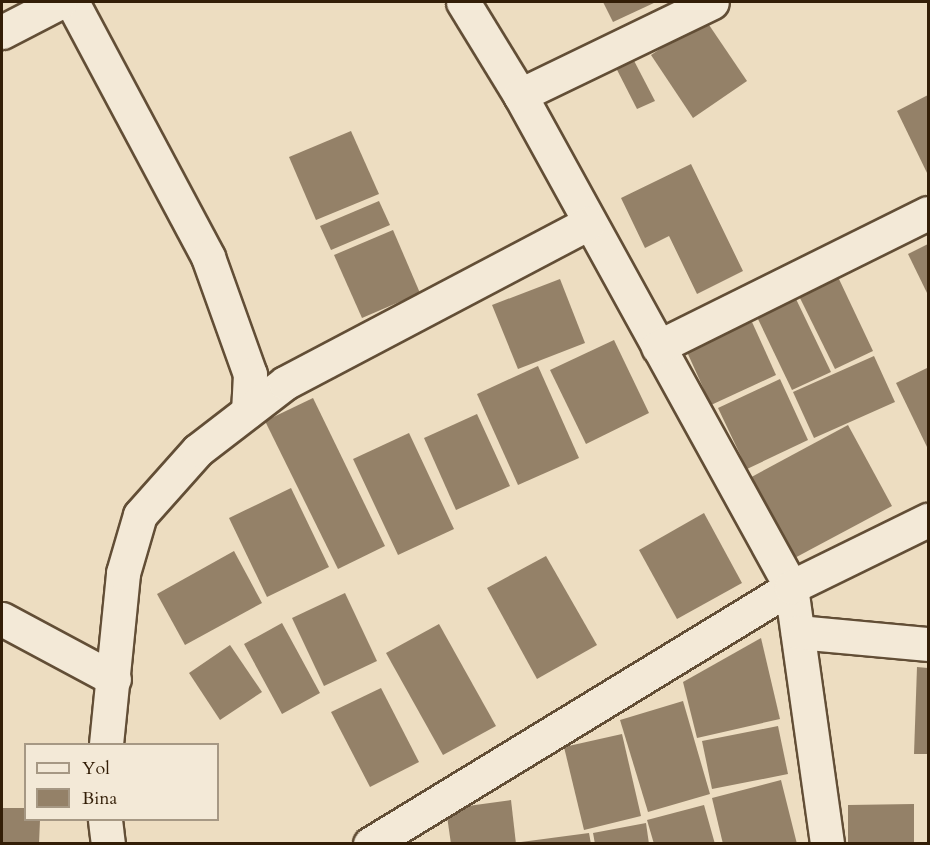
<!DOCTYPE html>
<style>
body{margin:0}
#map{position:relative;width:930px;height:845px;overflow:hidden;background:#edddc1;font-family:Cardo,serif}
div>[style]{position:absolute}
.building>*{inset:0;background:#948168}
.roads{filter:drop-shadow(2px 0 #624e36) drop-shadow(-2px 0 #624e36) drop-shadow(0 2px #624e36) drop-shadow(0 -2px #624e36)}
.minor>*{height:33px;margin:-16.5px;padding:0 16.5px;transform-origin:16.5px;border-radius:16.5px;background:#f3e9d7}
span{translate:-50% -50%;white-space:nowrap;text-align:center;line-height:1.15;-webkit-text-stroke:4.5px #f3e9d7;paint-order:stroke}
.frame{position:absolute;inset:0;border:3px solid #331e07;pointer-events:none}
.legend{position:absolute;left:24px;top:743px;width:195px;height:78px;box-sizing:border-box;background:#f3e9d7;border:2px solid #a69884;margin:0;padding:8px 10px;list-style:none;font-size:18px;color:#331e07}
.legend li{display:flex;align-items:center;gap:12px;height:30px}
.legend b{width:30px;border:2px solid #a69884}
</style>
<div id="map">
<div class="building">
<i style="clip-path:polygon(603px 2px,656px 2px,613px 22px)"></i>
<i style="clip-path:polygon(705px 19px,747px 81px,693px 118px,651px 55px)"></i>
<i style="clip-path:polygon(630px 53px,655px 101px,637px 109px,613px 62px)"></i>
<i style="clip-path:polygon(928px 95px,928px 175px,897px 111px)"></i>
<i style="clip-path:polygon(351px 131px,379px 194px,316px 220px,289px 157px)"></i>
<i style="clip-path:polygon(691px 164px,743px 271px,697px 294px,669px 236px,645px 248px,621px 198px)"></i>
<i style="clip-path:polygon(379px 201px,390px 225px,331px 250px,320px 226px)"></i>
<i style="clip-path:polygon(393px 230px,420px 293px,362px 318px,334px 255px)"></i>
<i style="clip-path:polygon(928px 244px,928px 295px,908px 254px)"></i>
<i style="clip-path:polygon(838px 277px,873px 351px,835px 369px,799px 296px)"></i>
<i style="clip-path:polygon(560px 279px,585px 343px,518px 369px,492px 305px)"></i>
<i style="clip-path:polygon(796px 299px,831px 372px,792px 390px,757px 317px)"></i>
<i style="clip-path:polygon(752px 322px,776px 375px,711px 405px,687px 352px)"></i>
<i style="clip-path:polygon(614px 340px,649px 413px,586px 444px,550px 370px)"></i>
<i style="clip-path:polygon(874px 356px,895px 402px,814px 438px,793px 392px)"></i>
<i style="clip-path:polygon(538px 366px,579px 458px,518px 485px,477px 394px)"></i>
<i style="clip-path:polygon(927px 368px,928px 372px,928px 449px,896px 383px)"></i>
<i style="clip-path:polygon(780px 379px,808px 440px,747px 469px,718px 408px)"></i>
<i style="clip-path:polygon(313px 398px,385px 546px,338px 569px,265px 421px)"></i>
<i style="clip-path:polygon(477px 414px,510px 486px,456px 510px,424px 438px)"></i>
<i style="clip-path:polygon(848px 425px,892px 506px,789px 561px,746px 480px)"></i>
<i style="clip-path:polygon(409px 433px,454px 529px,398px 555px,353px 459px)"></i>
<i style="clip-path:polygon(291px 488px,329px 567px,267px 597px,229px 518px)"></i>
<i style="clip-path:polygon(704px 513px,742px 583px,677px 619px,639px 550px)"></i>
<i style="clip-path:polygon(234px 551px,262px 603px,185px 645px,157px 594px)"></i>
<i style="clip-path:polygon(546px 556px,597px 645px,537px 679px,487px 588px)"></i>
<i style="clip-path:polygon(345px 593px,377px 661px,324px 686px,292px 618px)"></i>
<i style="clip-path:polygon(282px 623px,320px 693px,282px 714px,244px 644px)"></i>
<i style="clip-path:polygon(439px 624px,496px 726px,443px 755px,386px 653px)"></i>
<i style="clip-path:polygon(761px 638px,780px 719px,697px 738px,683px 682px)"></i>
<i style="clip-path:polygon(230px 645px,262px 692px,220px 720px,189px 673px)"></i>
<i style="clip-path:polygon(917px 667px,928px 668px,928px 754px,914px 754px)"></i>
<i style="clip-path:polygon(381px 688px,419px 762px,370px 787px,331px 712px)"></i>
<i style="clip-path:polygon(683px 701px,710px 794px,648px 812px,620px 720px)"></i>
<i style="clip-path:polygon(778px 726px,788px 774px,712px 789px,702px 741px)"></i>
<i style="clip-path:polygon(622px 734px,641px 816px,584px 830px,564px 747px)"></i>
<i style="clip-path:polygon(781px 780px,797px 844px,723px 844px,712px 798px)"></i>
<i style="clip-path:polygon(511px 800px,516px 844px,451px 844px,446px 809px)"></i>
<i style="clip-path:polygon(914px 804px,914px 844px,848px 844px,848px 805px)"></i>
<i style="clip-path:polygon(704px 805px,715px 844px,654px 844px,647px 820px)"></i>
<i style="clip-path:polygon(2px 808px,26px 808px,26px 820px,40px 820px,39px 844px,2px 844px)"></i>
<i style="clip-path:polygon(646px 823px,649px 844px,595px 844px,593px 833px)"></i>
<i style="clip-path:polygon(589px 833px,591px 844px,521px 844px,521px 842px)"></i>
</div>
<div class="roads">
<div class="minor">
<i style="left:72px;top:2px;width:289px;rotate:61.9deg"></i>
<i style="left:208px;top:257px;width:124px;rotate:70.3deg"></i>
<i style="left:250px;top:374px;width:37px;rotate:93deg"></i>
<i style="left:463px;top:2px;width:109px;rotate:58.5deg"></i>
<i style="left:520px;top:95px;width:562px;rotate:61.15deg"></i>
<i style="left:791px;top:587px;width:260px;rotate:82deg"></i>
<i style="left:2px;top:32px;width:65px;rotate:-27.3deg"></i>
<i style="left:520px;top:95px;width:213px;rotate:-25.8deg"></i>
<i style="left:658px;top:347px;width:301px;rotate:-26.4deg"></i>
<i style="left:2px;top:619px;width:127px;rotate:28.2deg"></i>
<i style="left:798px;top:632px;width:131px;rotate:5.3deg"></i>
<i style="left:106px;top:744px;width:172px;rotate:-84.3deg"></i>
<i style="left:123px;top:573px;width:60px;rotate:-73.7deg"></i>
<i style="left:140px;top:515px;width:87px;rotate:-48.3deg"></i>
<i style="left:198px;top:450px;width:110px;rotate:-37.6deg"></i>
<i style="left:285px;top:383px;width:343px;rotate:-27.8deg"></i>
<i style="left:105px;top:820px;width:24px;rotate:83deg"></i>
<i style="left:370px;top:844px;width:493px;rotate:-31.4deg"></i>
<i style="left:791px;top:587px;width:153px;rotate:-26.1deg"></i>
</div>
</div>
<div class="frame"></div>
<ul class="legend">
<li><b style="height:8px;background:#f3e9d7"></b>Yol</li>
<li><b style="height:16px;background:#948168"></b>Bina</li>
</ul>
</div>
